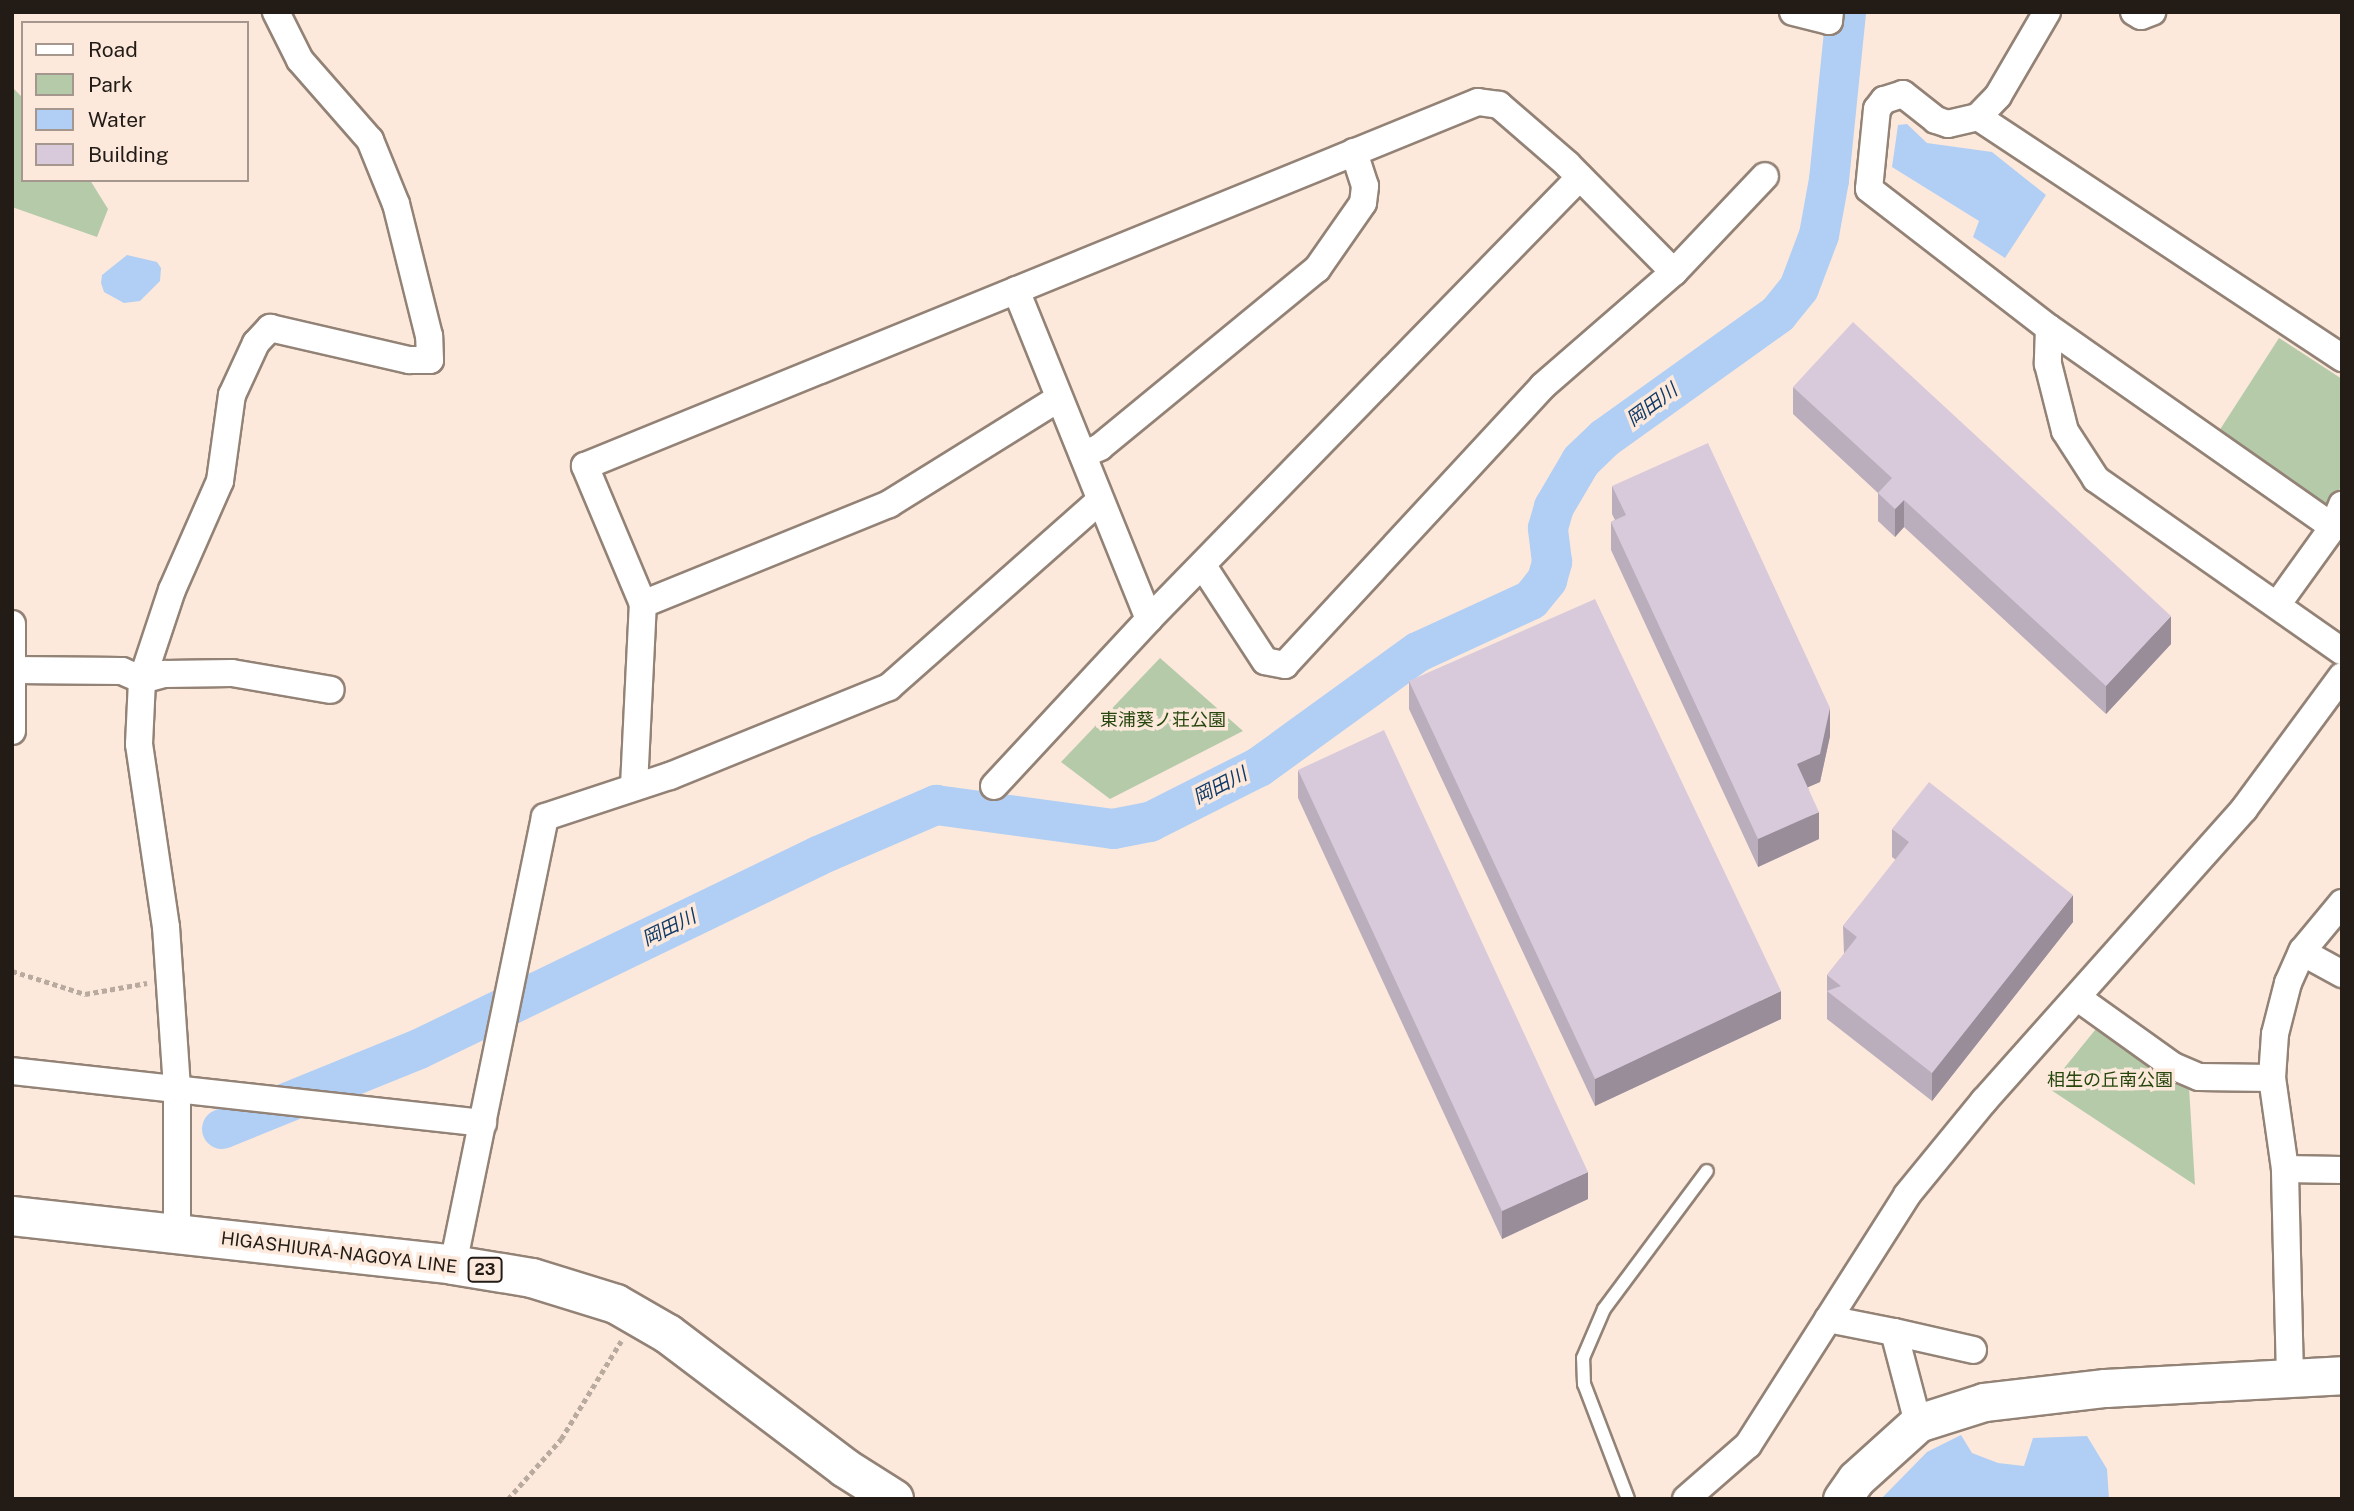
<!DOCTYPE html>
<meta charset="utf-8">
<style>
body{margin:0}
#map{position:relative;width:2354px;height:1511px;overflow:hidden;background:#fce9dc;font-family:"Public Sans","Noto Sans JP",sans-serif}
div>[style]{position:absolute}
.green>*{inset:0;background:#b5caa9}
.water>*{inset:0;background:#b1cff4}
.river>*{height:40px;margin:-20px;padding:0 20px;transform-origin:20px;border-radius:20px;background:#b1cff4}
.path>*{height:4.5px;margin-top:-2.25px;transform-origin:0;background:repeating-linear-gradient(90deg,#b9aa9f 0 5px,transparent 0 8.5px)}
.roads{filter:drop-shadow(2px 0 #938276) drop-shadow(-2px 0 #938276) drop-shadow(0 2px #938276) drop-shadow(0 -2px #938276)}
.lane>*{height:12px;margin:-6px;padding:0 6px;transform-origin:6px;border-radius:6px;background:#fff}
.street>*{height:26px;margin:-13px;padding:0 13px;transform-origin:13px;border-radius:13px;background:#fff}
.secondary>*{height:37px;margin:-18.5px;padding:0 18.5px;transform-origin:18.5px;border-radius:18.5px;background:#fff}
.primary>*{height:38px;margin:-19px;padding:0 19px;transform-origin:19px;border-radius:19px;background:#fff}
.wall>*{inset:0;background:#bbaebc}
.shaded-wall>*{inset:0;background:#988d99}
.building>*{inset:0;background:#d9cadb}
span{translate:-50% -50%;white-space:nowrap;text-align:center;line-height:1.15;-webkit-text-stroke:7px #fce9dc;paint-order:stroke}
.shield-label span{padding:2px 5px;background:#fce9dc;border:2px solid;border-radius:5px;-webkit-text-stroke-width:0}
.shield-label{font-size:16px;color:#221b16;font-weight:700}
.park-label{font-size:18px;color:#26460c}
.street-label{font-size:18px;color:#221b16}
.water-label{font-size:19px;color:#0f3a67;font-style:italic}
.frame{position:absolute;inset:0;border:14px solid #221b16;pointer-events:none}
.legend{position:absolute;left:21px;top:21px;width:228px;height:161px;box-sizing:border-box;background:#fce9dc;border:2px solid #a5978d;margin:0;padding:9px 12px;list-style:none;font-size:21px;color:#221b16}
.legend li{display:flex;align-items:center;gap:14px;height:35px}
.legend b{width:35px;border:2px solid #a5978d}
</style>
<div id="map">
<div class="green">
<i style="clip-path:polygon(12px 87px,23px 98px,23px 180px,90px 180px,108px 209px,97px 237px,12px 207px)"></i>
<i style="clip-path:polygon(2279px 338px,2342px 379px,2342px 483px,2332px 507px,2323px 509px,2219px 431px)"></i>
<i style="clip-path:polygon(1160px 658px,1243px 731px,1110px 799px,1061px 762px)"></i>
<i style="clip-path:polygon(2104px 1019px,2167px 1076px,2189px 1087px,2195px 1185px,2048px 1088px)"></i>
</div>
<div class="water">
<i style="clip-path:polygon(1907px 124px,1927px 143px,1992px 152px,2046px 195px,2005px 258px,1973px 237px,1979px 221px,1892px 167px,1898px 125px)"></i>
<i style="clip-path:polygon(127px 255px,157px 262px,161px 268px,160px 281px,140px 301px,124px 303px,104px 292px,101px 283px,102px 275px)"></i>
<i style="clip-path:polygon(1961px 1435px,1972px 1453px,1998px 1463px,2024px 1466px,2033px 1438px,2087px 1436px,2107px 1469px,2109px 1499px,1881px 1499px,1927px 1452px)"></i>
</div>
<div class="river">
<i style="left:222px;top:1129px;width:213px;rotate:-22.1deg"></i>
<i style="left:419px;top:1049px;width:443px;rotate:-25.8deg"></i>
<i style="left:818px;top:856px;width:129px;rotate:-23.4deg"></i>
<i style="left:936px;top:805px;width:179px;rotate:7.7deg"></i>
<i style="left:1113px;top:829px;width:38px;rotate:-11deg"></i>
<i style="left:1150px;top:822px;width:122px;rotate:-26.8deg"></i>
<i style="left:1259px;top:767px;width:196px;rotate:-35.9deg"></i>
<i style="left:1418px;top:652px;width:124px;rotate:-24.7deg"></i>
<i style="left:1531px;top:600px;width:26px;rotate:-51deg"></i>
<i style="left:1547px;top:580px;width:19px;rotate:-74deg"></i>
<i style="left:1552px;top:562px;width:34px;rotate:-97deg"></i>
<i style="left:1548px;top:528px;width:22px;rotate:-74deg"></i>
<i style="left:1554px;top:507px;width:53px;rotate:-59.6deg"></i>
<i style="left:1581px;top:461px;width:33px;rotate:-44deg"></i>
<i style="left:1605px;top:438px;width:213px;rotate:-35.6deg"></i>
<i style="left:1778px;top:314px;width:33px;rotate:-51deg"></i>
<i style="left:1799px;top:288px;width:57px;rotate:-69.3deg"></i>
<i style="left:1819px;top:235px;width:56px;rotate:-79.7deg"></i>
<i style="left:1829px;top:180px;width:169px;rotate:-84.2deg"></i>
</div>
<div class="path">
<i style="left:12px;top:971px;width:77px;rotate:17.5deg"></i>
<i style="left:85px;top:994px;width:63px;rotate:-10.1deg"></i>
<i style="left:508px;top:1499px;width:80px;rotate:-48.5deg"></i>
<i style="left:561px;top:1439px;width:115px;rotate:-58.5deg"></i>
</div>
<div class="roads">
<div class="lane">
<i style="left:1628px;top:1499px;width:123px;rotate:-110.9deg"></i>
<i style="left:1584px;top:1384px;width:26px;rotate:-92deg"></i>
<i style="left:1583px;top:1358px;width:53px;rotate:-66.8deg"></i>
<i style="left:1604px;top:1309px;width:172px;rotate:-53.3deg"></i>
</div>
<div class="street">
<i style="left:1793px;top:12px;width:37px;rotate:14deg"></i>
<i style="left:1829px;top:21px;width:9px;rotate:-84deg"></i>
<i style="left:2047px;top:12px;width:97px;rotate:120.3deg"></i>
<i style="left:1998px;top:96px;width:29px;rotate:134deg"></i>
<i style="left:1978px;top:117px;width:31px;rotate:167deg"></i>
<i style="left:1948px;top:124px;width:13px;rotate:-162deg"></i>
<i style="left:1936px;top:120px;width:42px;rotate:-141.8deg"></i>
<i style="left:1903px;top:94px;width:20px;rotate:162deg"></i>
<i style="left:1884px;top:100px;width:11px;rotate:128deg"></i>
<i style="left:1877px;top:109px;width:80px;rotate:95.7deg"></i>
<i style="left:1869px;top:189px;width:227px;rotate:37.7deg"></i>
<i style="left:2049px;top:328px;width:36px;rotate:92deg"></i>
<i style="left:2048px;top:364px;width:69px;rotate:75.8deg"></i>
<i style="left:2065px;top:431px;width:57px;rotate:57.1deg"></i>
<i style="left:2096px;top:479px;width:300px;rotate:35deg"></i>
<i style="left:2134px;top:12px;width:8px;rotate:30deg"></i>
<i style="left:2141px;top:16px;width:12px;rotate:-20deg"></i>
<i style="left:1978px;top:117px;width:437px;rotate:33.5deg"></i>
<i style="left:1674px;top:272px;width:132px;rotate:-46.5deg"></i>
<i style="left:1016px;top:290px;width:355px;rotate:68deg"></i>
<i style="left:2049px;top:328px;width:347px;rotate:35deg"></i>
<i style="left:1083px;top:455px;width:19px;rotate:-25deg"></i>
<i style="left:1100px;top:447px;width:281px;rotate:-39.4deg"></i>
<i style="left:1317px;top:269px;width:80px;rotate:-55.1deg"></i>
<i style="left:1363px;top:203px;width:17px;rotate:-83deg"></i>
<i style="left:1365px;top:186px;width:36px;rotate:-108deg"></i>
<i style="left:643px;top:604px;width:266px;rotate:-22.1deg"></i>
<i style="left:889px;top:504px;width:199px;rotate:-31.9deg"></i>
<i style="left:2277px;top:605px;width:96px;rotate:-54.3deg"></i>
<i style="left:2333px;top:527px;width:24px;rotate:-68deg"></i>
<i style="left:12px;top:624px;width:107px;rotate:90deg"></i>
<i style="left:15px;top:670px;width:107px;rotate:0.5deg"></i>
<i style="left:122px;top:671px;width:22px;rotate:24deg"></i>
<i style="left:142px;top:680px;width:24px;rotate:-15deg"></i>
<i style="left:165px;top:674px;width:67px;rotate:-0.9deg"></i>
<i style="left:232px;top:673px;width:100px;rotate:9.7deg"></i>
<i style="left:634px;top:786px;width:182px;rotate:-87.2deg"></i>
<i style="left:643px;top:604px;width:150px;rotate:-112.8deg"></i>
<i style="left:585px;top:466px;width:964px;rotate:-22.18deg"></i>
<i style="left:1478px;top:102px;width:21px;rotate:8deg"></i>
<i style="left:1499px;top:105px;width:90px;rotate:40.9deg"></i>
<i style="left:1567px;top:164px;width:152px;rotate:45.3deg"></i>
<i style="left:1674px;top:272px;width:174px;rotate:139deg"></i>
<i style="left:1543px;top:386px;width:380px;rotate:132.8deg"></i>
<i style="left:1285px;top:665px;width:20px;rotate:-169deg"></i>
<i style="left:1265px;top:661px;width:113px;rotate:-123.1deg"></i>
<i style="left:994px;top:786px;width:228px;rotate:-47.1deg"></i>
<i style="left:1149px;top:619px;width:617px;rotate:-45.72deg"></i>
<i style="left:2302px;top:952px;width:46px;rotate:28.8deg"></i>
<i style="left:2078px;top:998px;width:117px;rotate:35.6deg"></i>
<i style="left:2173px;top:1066px;width:28px;rotate:23deg"></i>
<i style="left:2199px;top:1077px;width:73px;rotate:0.8deg"></i>
<i style="left:12px;top:1071px;width:474px;rotate:6.3deg"></i>
<i style="left:2285px;top:1169px;width:57px;rotate:1deg"></i>
<i style="left:177px;top:1235px;width:147px;rotate:-90deg"></i>
<i style="left:177px;top:1088px;width:161px;rotate:-93.9deg"></i>
<i style="left:166px;top:927px;width:185px;rotate:-98.4deg"></i>
<i style="left:139px;top:744px;width:64px;rotate:-87.3deg"></i>
<i style="left:142px;top:680px;width:95px;rotate:-71.6deg"></i>
<i style="left:172px;top:590px;width:119px;rotate:-66.2deg"></i>
<i style="left:220px;top:481px;width:87px;rotate:-82.1deg"></i>
<i style="left:232px;top:395px;width:57px;rotate:-65.2deg"></i>
<i style="left:256px;top:343px;width:21px;rotate:-47deg"></i>
<i style="left:270px;top:328px;width:143px;rotate:13deg"></i>
<i style="left:409px;top:360px;width:21px"></i>
<i style="left:430px;top:360px;width:24px;rotate:-92deg"></i>
<i style="left:429px;top:336px;width:136px;rotate:-104deg"></i>
<i style="left:396px;top:204px;width:69px;rotate:-112.1deg"></i>
<i style="left:370px;top:140px;width:106px;rotate:-131.2deg"></i>
<i style="left:300px;top:60px;width:54px;rotate:-116.6deg"></i>
<i style="left:453px;top:1265px;width:457px;rotate:-78.4deg"></i>
<i style="left:545px;top:817px;width:132px;rotate:-18.2deg"></i>
<i style="left:670px;top:776px;width:236px;rotate:-22.1deg"></i>
<i style="left:889px;top:687px;width:281px;rotate:-41.5deg"></i>
<i style="left:1828px;top:1319px;width:67px;rotate:11.1deg"></i>
<i style="left:1894px;top:1332px;width:94px;rotate:75.2deg"></i>
<i style="left:1894px;top:1332px;width:81px;rotate:12.8deg"></i>
<i style="left:2290px;top:1377px;width:208px;rotate:-91.4deg"></i>
<i style="left:2285px;top:1169px;width:92px;rotate:-98.1deg"></i>
<i style="left:2272px;top:1078px;width:44px;rotate:-86.1deg"></i>
<i style="left:2275px;top:1034px;width:53px;rotate:-75.7deg"></i>
<i style="left:2288px;top:983px;width:36px;rotate:-66deg"></i>
<i style="left:2303px;top:950px;width:61px;rotate:-50.3deg"></i>
<i style="left:1686px;top:1499px;width:82px;rotate:-41.1deg"></i>
<i style="left:1748px;top:1445px;width:296px;rotate:-57.5deg"></i>
<i style="left:1907px;top:1195px;width:122px;rotate:-50.7deg"></i>
<i style="left:1984px;top:1101px;width:391px;rotate:-48.3deg"></i>
<i style="left:2244px;top:809px;width:165px;rotate:-53.6deg"></i>
</div>
<div class="secondary">
<i style="left:1842px;top:1499px;width:24px;rotate:-55deg"></i>
<i style="left:1856px;top:1479px;width:84px;rotate:-42.1deg"></i>
<i style="left:1918px;top:1423px;width:69px;rotate:-17.7deg"></i>
<i style="left:1984px;top:1402px;width:122px;rotate:-6.6deg"></i>
<i style="left:2105px;top:1388px;width:237px;rotate:-3.1deg"></i>
</div>
<div class="primary">
<i style="left:12px;top:1216px;width:444px;rotate:6.3deg"></i>
<i style="left:453px;top:1265px;width:80px;rotate:9.3deg"></i>
<i style="left:532px;top:1278px;width:88px;rotate:17.2deg"></i>
<i style="left:616px;top:1304px;width:60px;rotate:30deg"></i>
<i style="left:668px;top:1334px;width:222px;rotate:37.1deg"></i>
<i style="left:845px;top:1468px;width:58px;rotate:32.3deg"></i>
</div>
</div>
<div class="wall">
<i style="clip-path:polygon(1793px 387px,2171px 644px,2106px 714px,1904px 527px,1895px 537px,1878px 521px,1878px 493px,1793px 414px)"></i>
<i style="clip-path:polygon(1612px 486px,1830px 736px,1820px 782px,1808px 787px,1819px 839px,1758px 867px,1611px 550px,1611px 522px,1615px 520px,1612px 514px)"></i>
<i style="clip-path:polygon(1409px 681px,1781px 1019px,1595px 1106px,1409px 709px)"></i>
<i style="clip-path:polygon(1298px 770px,1588px 1199px,1502px 1239px,1298px 798px)"></i>
<i style="clip-path:polygon(1892px 829px,2073px 922px,1932px 1101px,1827px 1019px,1827px 975px,1844px 954px,1843px 926px,1896px 860px,1892px 857px)"></i>
</div>
<div class="shaded-wall">
<i style="clip-path:polygon(1904px 500px,1904px 527px,1895px 537px,1895px 509px)"></i>
<i style="clip-path:polygon(2171px 616px,2171px 644px,2106px 714px,2106px 686px)"></i>
<i style="clip-path:polygon(1830px 708px,1830px 736px,1820px 782px,1797px 792px,1797px 764px)"></i>
<i style="clip-path:polygon(1819px 812px,1819px 839px,1758px 867px,1758px 839px)"></i>
<i style="clip-path:polygon(2073px 895px,2073px 922px,1932px 1101px,1932px 1073px)"></i>
<i style="clip-path:polygon(1781px 991px,1781px 1019px,1595px 1106px,1595px 1079px)"></i>
<i style="clip-path:polygon(1588px 1172px,1588px 1199px,1502px 1239px,1502px 1211px)"></i>
</div>
<div class="building">
<i style="clip-path:polygon(1853px 322px,2171px 616px,2106px 686px,1904px 500px,1895px 509px,1878px 493px,1892px 478px,1793px 387px)"></i>
<i style="clip-path:polygon(1708px 443px,1830px 708px,1820px 754px,1797px 764px,1819px 812px,1758px 839px,1611px 522px,1626px 515px,1612px 486px)"></i>
<i style="clip-path:polygon(1595px 599px,1781px 991px,1595px 1079px,1409px 681px)"></i>
<i style="clip-path:polygon(1384px 730px,1588px 1172px,1502px 1211px,1298px 770px)"></i>
<i style="clip-path:polygon(1929px 782px,2073px 895px,1932px 1073px,1827px 991px,1841px 986px,1827px 975px,1857px 937px,1843px 926px,1909px 842px,1892px 829px)"></i>
</div>
<div class="shield-label">
<span style="left:485px;top:1270px">23</span>
</div>
<div class="park-label">
<span style="left:1163px;top:720px">東浦葵ノ荘公園</span>
<span style="left:2110px;top:1080px">相生の丘南公園</span>
</div>
<div class="street-label">
<span style="left:339px;top:1253px;rotate:7deg">HIGASHIURA-NAGOYA LINE</span>
</div>
<div class="water-label">
<span style="left:1652px;top:405px;rotate:-36deg">岡田川</span>
<span style="left:1220px;top:786px;rotate:-27deg">岡田川</span>
<span style="left:669px;top:928px;rotate:-26deg">岡田川</span>
</div>
<div class="frame"></div>
<ul class="legend">
<li><b style="height:9px;background:#fff"></b>Road</li>
<li><b style="height:19px;background:#b5caa9"></b>Park</li>
<li><b style="height:19px;background:#b1cff4"></b>Water</li>
<li><b style="height:19px;background:#d9cadb"></b>Building</li>
</ul>
</div>
